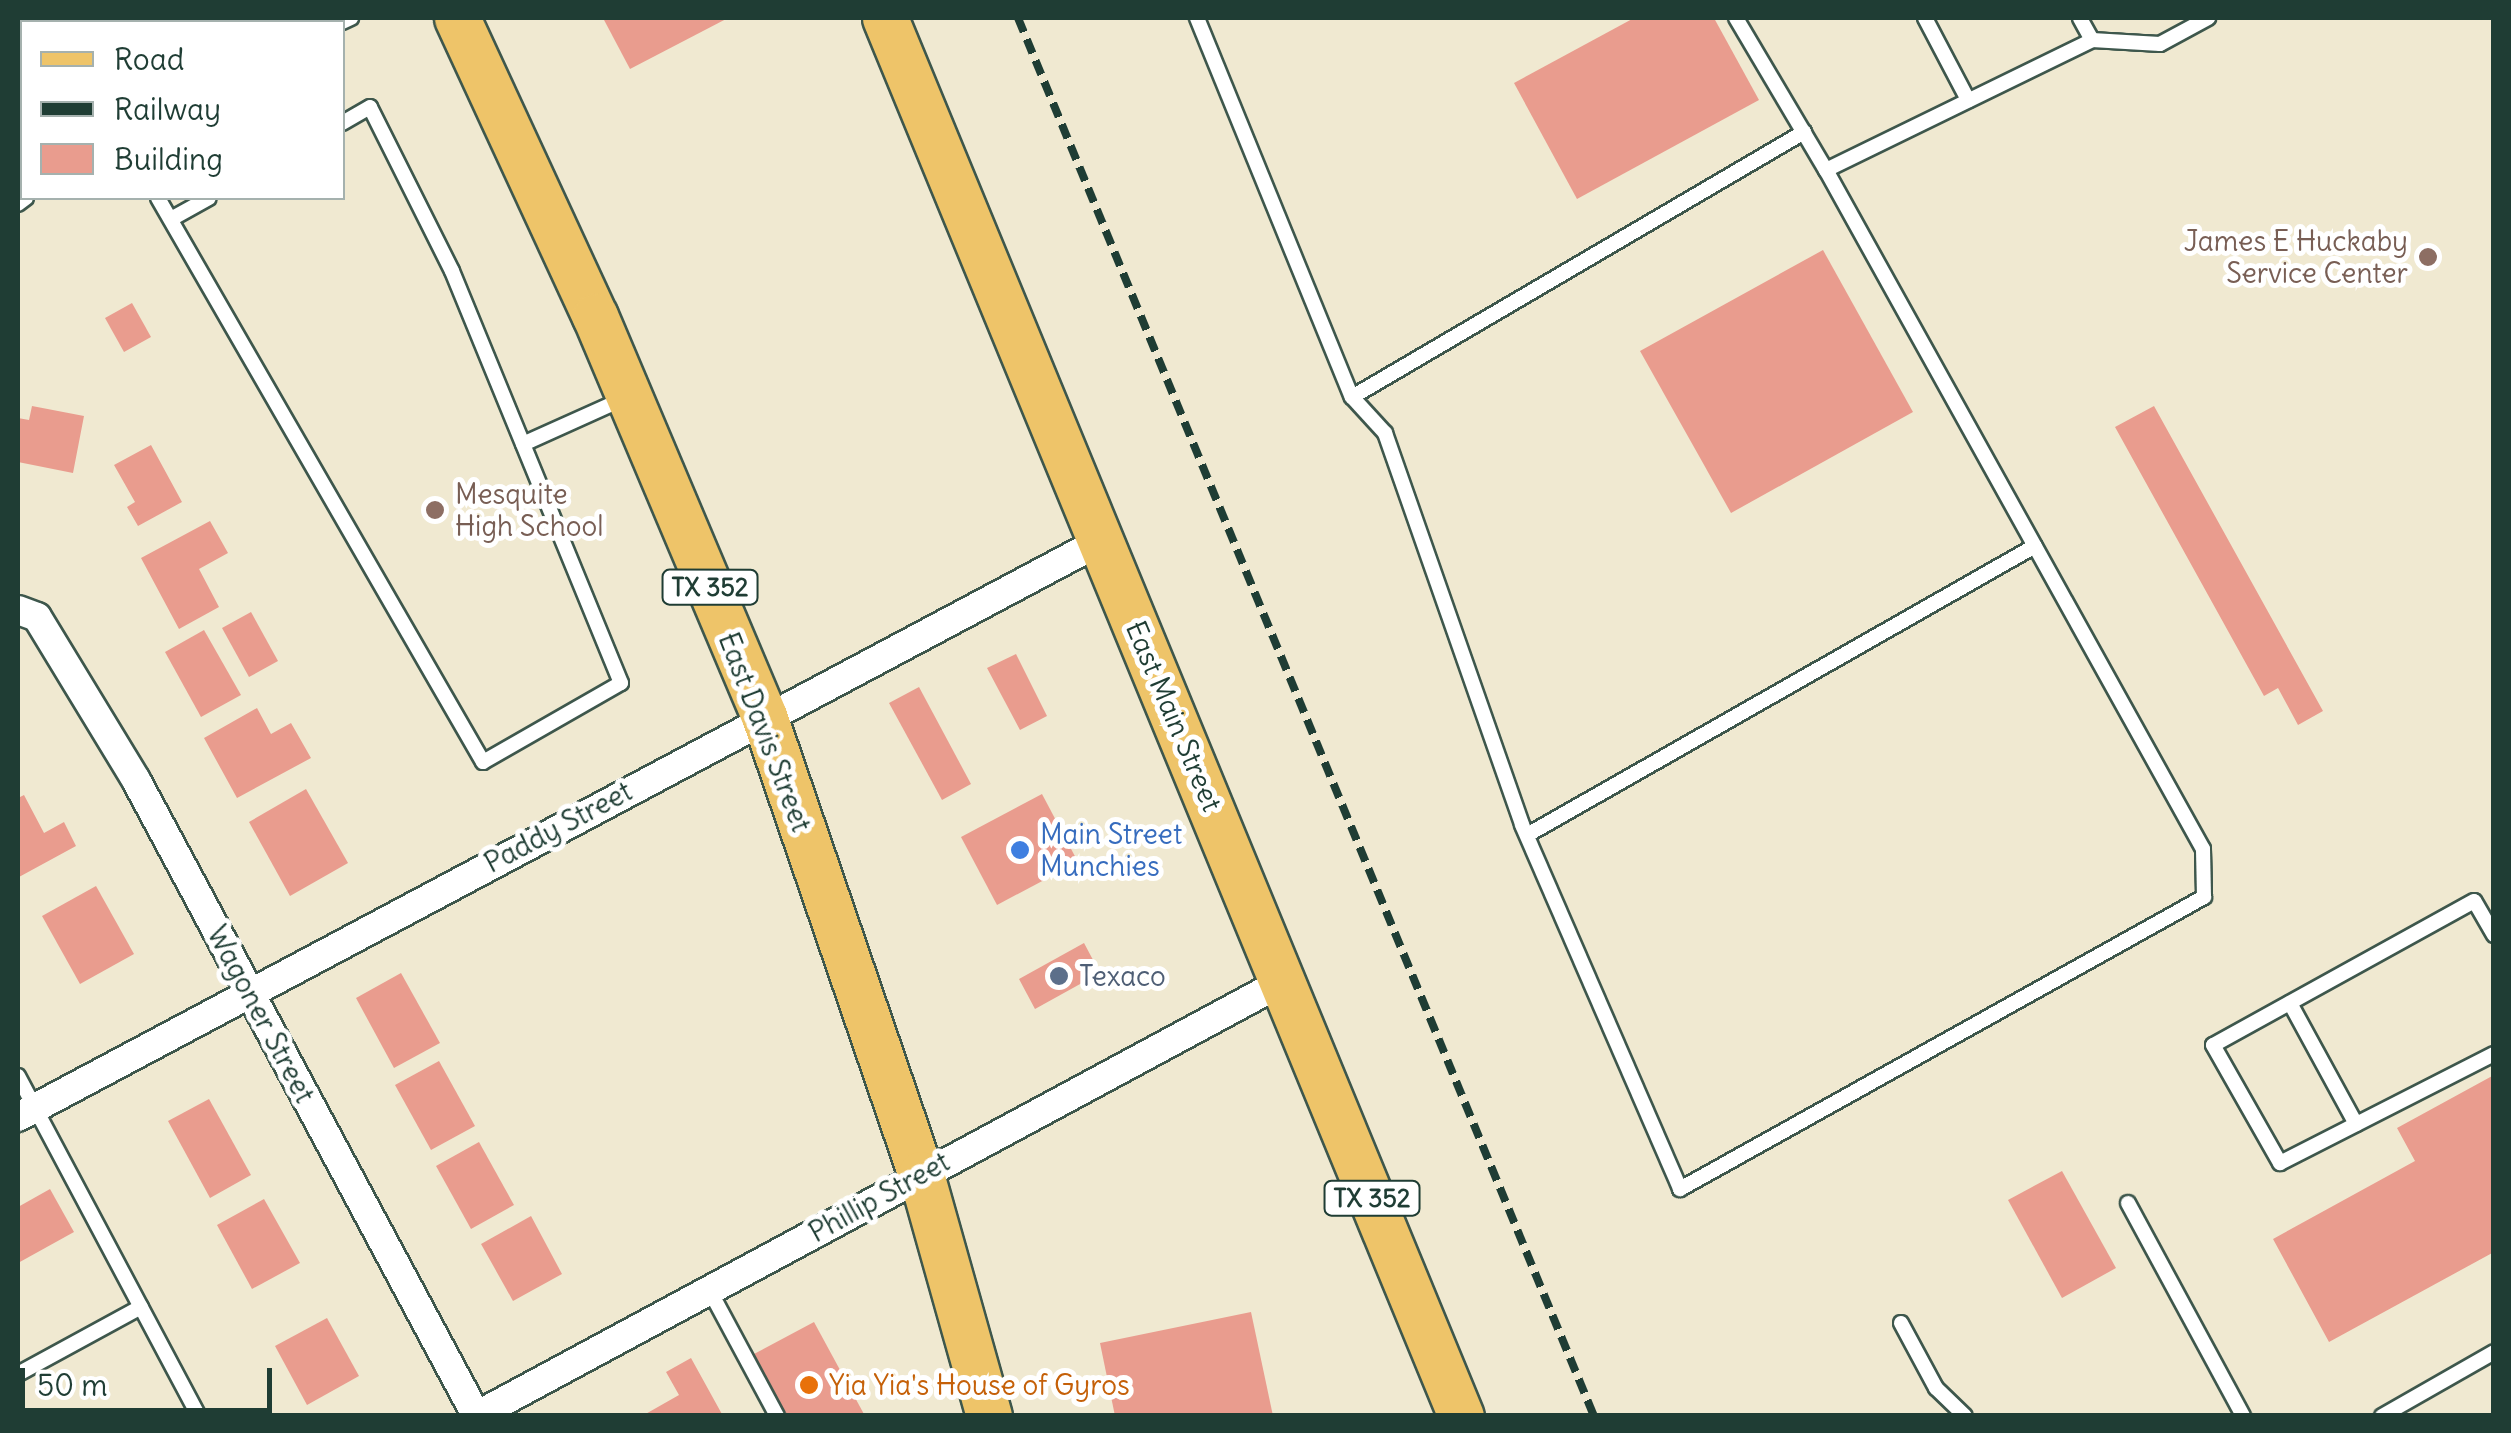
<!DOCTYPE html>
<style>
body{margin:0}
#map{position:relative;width:2511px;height:1433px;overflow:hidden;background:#f0e9d1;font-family:Delius,sans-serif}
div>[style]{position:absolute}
.building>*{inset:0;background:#e99c8e}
.roads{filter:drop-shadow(2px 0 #3e574c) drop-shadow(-2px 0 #3e574c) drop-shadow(0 2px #3e574c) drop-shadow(0 -2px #3e574c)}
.service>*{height:14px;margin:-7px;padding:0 7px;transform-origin:7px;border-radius:7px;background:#fff}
.minor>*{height:28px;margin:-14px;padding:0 14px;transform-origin:14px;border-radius:14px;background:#fff}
.primary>*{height:45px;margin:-22.5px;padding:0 22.5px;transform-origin:22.5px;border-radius:22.5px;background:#eec469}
.rail>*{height:8px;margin-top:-4px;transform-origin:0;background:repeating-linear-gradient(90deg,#1f3d34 0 15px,transparent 0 23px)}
.dots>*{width:28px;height:28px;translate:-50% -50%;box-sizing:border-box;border:5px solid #fff;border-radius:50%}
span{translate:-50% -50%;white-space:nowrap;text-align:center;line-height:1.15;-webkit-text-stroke:10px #fff;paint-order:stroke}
.shield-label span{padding:2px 8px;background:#fff;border:2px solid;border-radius:8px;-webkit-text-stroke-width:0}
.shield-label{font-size:25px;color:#1f3d34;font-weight:700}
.education-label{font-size:28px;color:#785e54}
.right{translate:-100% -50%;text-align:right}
.left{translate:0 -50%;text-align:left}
.street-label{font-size:28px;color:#1f3d34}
.shop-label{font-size:28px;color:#366cbe}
.service-label{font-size:28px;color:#4e5e75}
.food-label{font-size:28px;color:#c56008}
.frame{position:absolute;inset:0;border:20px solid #1f3d34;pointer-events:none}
.legend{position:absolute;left:20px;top:20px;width:325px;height:180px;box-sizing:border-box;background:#fff;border:2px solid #a5b1ae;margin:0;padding:12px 18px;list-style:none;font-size:30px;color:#1f3d34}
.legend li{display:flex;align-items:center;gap:20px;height:50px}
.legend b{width:50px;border:2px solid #a5b1ae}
.scale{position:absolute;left:20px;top:1368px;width:252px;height:45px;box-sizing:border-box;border:5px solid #1f3d34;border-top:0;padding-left:12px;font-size:30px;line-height:35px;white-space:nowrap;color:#1f3d34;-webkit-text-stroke:8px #fff;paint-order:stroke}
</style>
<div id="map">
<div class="building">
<i style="clip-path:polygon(178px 18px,215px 18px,206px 22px)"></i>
<i style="clip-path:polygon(603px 18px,728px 18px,630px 69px)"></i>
<i style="clip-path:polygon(1634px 18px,1714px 18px,1759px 100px,1577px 199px,1514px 83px)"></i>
<i style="clip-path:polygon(1823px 250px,1913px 412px,1731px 513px,1640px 351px)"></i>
<i style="clip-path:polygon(132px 303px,151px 337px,124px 352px,105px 318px)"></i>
<i style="clip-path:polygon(32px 406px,84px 416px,73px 473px,18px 462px,18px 418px,29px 420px)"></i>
<i style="clip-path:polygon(2154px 406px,2323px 711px,2298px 725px,2278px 688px,2264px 696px,2115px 427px)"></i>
<i style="clip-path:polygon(151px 445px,182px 502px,138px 526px,127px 507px,135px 502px,114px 465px)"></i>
<i style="clip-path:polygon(210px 521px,228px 553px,199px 569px,219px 607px,179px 629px,141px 558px)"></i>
<i style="clip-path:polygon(251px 612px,278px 661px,249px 677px,222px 628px)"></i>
<i style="clip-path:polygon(204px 630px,241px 695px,201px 717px,165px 652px)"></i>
<i style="clip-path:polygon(1016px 654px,1047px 716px,1020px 730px,987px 668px)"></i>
<i style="clip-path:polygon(919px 687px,971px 784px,942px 800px,889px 703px)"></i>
<i style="clip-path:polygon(257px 708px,271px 734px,291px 723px,311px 758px,237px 798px,204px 738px)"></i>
<i style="clip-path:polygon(306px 789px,348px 863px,290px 896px,249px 822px)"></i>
<i style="clip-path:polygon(1042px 794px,1078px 862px,997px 905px,961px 837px)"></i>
<i style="clip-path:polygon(24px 795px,44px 833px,64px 822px,76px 846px,19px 877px,18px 798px)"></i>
<i style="clip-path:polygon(96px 886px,134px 954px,80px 984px,42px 916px)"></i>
<i style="clip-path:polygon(1084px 943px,1100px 973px,1035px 1009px,1019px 979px)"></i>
<i style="clip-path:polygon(401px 973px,440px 1043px,394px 1068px,356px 998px)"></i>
<i style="clip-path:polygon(439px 1061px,475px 1126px,431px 1150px,395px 1085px)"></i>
<i style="clip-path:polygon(2494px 1075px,2494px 1252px,2329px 1342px,2273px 1239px,2415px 1161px,2397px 1128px)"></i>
<i style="clip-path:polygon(209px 1099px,251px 1175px,210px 1198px,168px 1121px)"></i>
<i style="clip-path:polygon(479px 1142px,514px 1205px,471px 1229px,436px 1166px)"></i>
<i style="clip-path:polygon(2062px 1171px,2116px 1268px,2062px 1298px,2008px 1200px)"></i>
<i style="clip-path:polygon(50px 1189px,74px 1232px,18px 1263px,18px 1207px)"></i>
<i style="clip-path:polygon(264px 1199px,300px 1263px,252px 1289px,217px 1225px)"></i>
<i style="clip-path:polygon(531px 1216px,562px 1274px,513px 1301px,481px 1244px)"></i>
<i style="clip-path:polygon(1251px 1312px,1273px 1416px,1115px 1416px,1100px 1343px)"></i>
<i style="clip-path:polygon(327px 1318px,359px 1376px,307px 1405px,275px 1346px)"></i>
<i style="clip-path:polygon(814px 1322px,865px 1416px,787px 1416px,754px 1354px)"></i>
<i style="clip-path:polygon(691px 1358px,723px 1416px,642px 1416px,679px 1395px,666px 1372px)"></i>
</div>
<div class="roads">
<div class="service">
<i style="left:56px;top:18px;width:5px;rotate:53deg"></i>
<i style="left:1197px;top:18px;width:409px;rotate:67.8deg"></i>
<i style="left:1352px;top:397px;width:49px;rotate:47.5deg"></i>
<i style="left:1385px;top:433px;width:415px;rotate:70.7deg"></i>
<i style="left:1522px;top:825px;width:397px;rotate:66.5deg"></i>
<i style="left:1680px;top:1189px;width:600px;rotate:-29.13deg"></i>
<i style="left:2204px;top:897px;width:48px;rotate:-91.2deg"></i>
<i style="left:2203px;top:849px;width:777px;rotate:-119.04deg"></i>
<i style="left:1826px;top:170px;width:296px;rotate:-26deg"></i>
<i style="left:2092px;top:40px;width:25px;rotate:-119deg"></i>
<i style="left:1736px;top:18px;width:177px;rotate:59.4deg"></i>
<i style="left:1925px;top:18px;width:93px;rotate:62.3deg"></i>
<i style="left:342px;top:22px;width:10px;rotate:-24deg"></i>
<i style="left:2092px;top:40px;width:68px;rotate:3.4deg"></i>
<i style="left:2160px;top:44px;width:55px;rotate:-28.4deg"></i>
<i style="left:18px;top:146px;width:10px;rotate:66deg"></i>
<i style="left:158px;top:198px;width:651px;rotate:60.05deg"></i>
<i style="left:483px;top:762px;width:159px;rotate:-29.8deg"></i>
<i style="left:621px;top:683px;width:445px;rotate:-112.3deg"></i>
<i style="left:452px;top:271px;width:183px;rotate:-116.6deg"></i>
<i style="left:370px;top:107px;width:32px;rotate:150deg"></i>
<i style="left:18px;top:204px;width:10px;rotate:-37deg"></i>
<i style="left:171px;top:219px;width:43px;rotate:-28.9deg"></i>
<i style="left:1352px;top:397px;width:524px;rotate:-30.38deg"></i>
<i style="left:523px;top:444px;width:110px;rotate:-24.2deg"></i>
<i style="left:1527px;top:835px;width:584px;rotate:-29.64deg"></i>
<i style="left:2494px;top:935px;width:39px;rotate:-120deg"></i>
<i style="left:2474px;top:901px;width:298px;rotate:151.1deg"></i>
<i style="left:2213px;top:1045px;width:136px;rotate:60.4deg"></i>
<i style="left:2280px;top:1163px;width:240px;rotate:-27deg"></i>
<i style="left:2290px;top:1003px;width:138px;rotate:61.4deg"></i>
<i style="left:18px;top:1076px;width:385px;rotate:62deg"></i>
<i style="left:2128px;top:1203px;width:242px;rotate:61.6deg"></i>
<i style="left:710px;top:1291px;width:142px;rotate:61.8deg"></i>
<i style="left:1901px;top:1323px;width:74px;rotate:61.7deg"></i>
<i style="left:1936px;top:1388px;width:40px;rotate:44deg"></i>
<i style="left:18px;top:1374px;width:140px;rotate:-28.6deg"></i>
<i style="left:2382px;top:1416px;width:129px;rotate:-29.7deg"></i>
</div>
<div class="minor">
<i style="left:18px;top:610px;width:20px;rotate:20deg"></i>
<i style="left:37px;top:617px;width:191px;rotate:58.7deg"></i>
<i style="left:136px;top:780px;width:720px;rotate:61.83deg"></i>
<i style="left:18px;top:1117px;width:1227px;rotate:-28.01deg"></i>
<i style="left:476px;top:1416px;width:918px;rotate:-28.3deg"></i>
</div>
<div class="primary">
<i style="left:457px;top:18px;width:328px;rotate:65.2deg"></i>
<i style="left:595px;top:316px;width:434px;rotate:67.1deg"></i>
<i style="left:764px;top:716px;width:484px;rotate:71.1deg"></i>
<i style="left:921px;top:1174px;width:251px;rotate:74.3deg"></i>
<i style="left:885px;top:18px;width:1512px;rotate:67.61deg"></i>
</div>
</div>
<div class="rail">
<i style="left:1018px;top:18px;width:1512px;rotate:67.61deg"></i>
</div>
<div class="dots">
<i style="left:2428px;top:257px;background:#8d6e63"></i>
<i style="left:435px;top:510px;background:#8d6e63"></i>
<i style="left:1020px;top:850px;background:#3f7fe0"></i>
<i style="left:1059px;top:976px;background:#5c6f8a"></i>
<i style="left:809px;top:1385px;background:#e8710a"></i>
</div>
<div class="shield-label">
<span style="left:710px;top:587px">TX 352</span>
<span style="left:1372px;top:1198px">TX 352</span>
</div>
<div class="education-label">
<span class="right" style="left:2408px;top:257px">James E Huckaby<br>Service Center</span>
<span class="left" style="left:455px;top:510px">Mesquite<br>High School</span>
</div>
<div class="street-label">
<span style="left:1174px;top:716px;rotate:67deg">East Main Street</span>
<span style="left:765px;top:732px;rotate:69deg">East Davis Street</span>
<span style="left:558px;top:827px;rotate:-28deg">Paddy Street</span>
<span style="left:261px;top:1014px;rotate:62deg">Wagoner Street</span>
<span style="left:879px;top:1197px;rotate:-29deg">Phillip Street</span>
</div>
<div class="shop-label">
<span class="left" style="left:1040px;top:850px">Main Street<br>Munchies</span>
</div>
<div class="service-label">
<span class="left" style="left:1079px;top:976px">Texaco</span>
</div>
<div class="food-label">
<span class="left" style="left:829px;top:1385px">Yia Yia's House of Gyros</span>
</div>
<div class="frame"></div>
<ul class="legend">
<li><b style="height:12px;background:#eec469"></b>Road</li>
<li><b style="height:12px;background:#1f3d34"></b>Railway</li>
<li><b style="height:28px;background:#e99c8e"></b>Building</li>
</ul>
<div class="scale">50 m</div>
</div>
